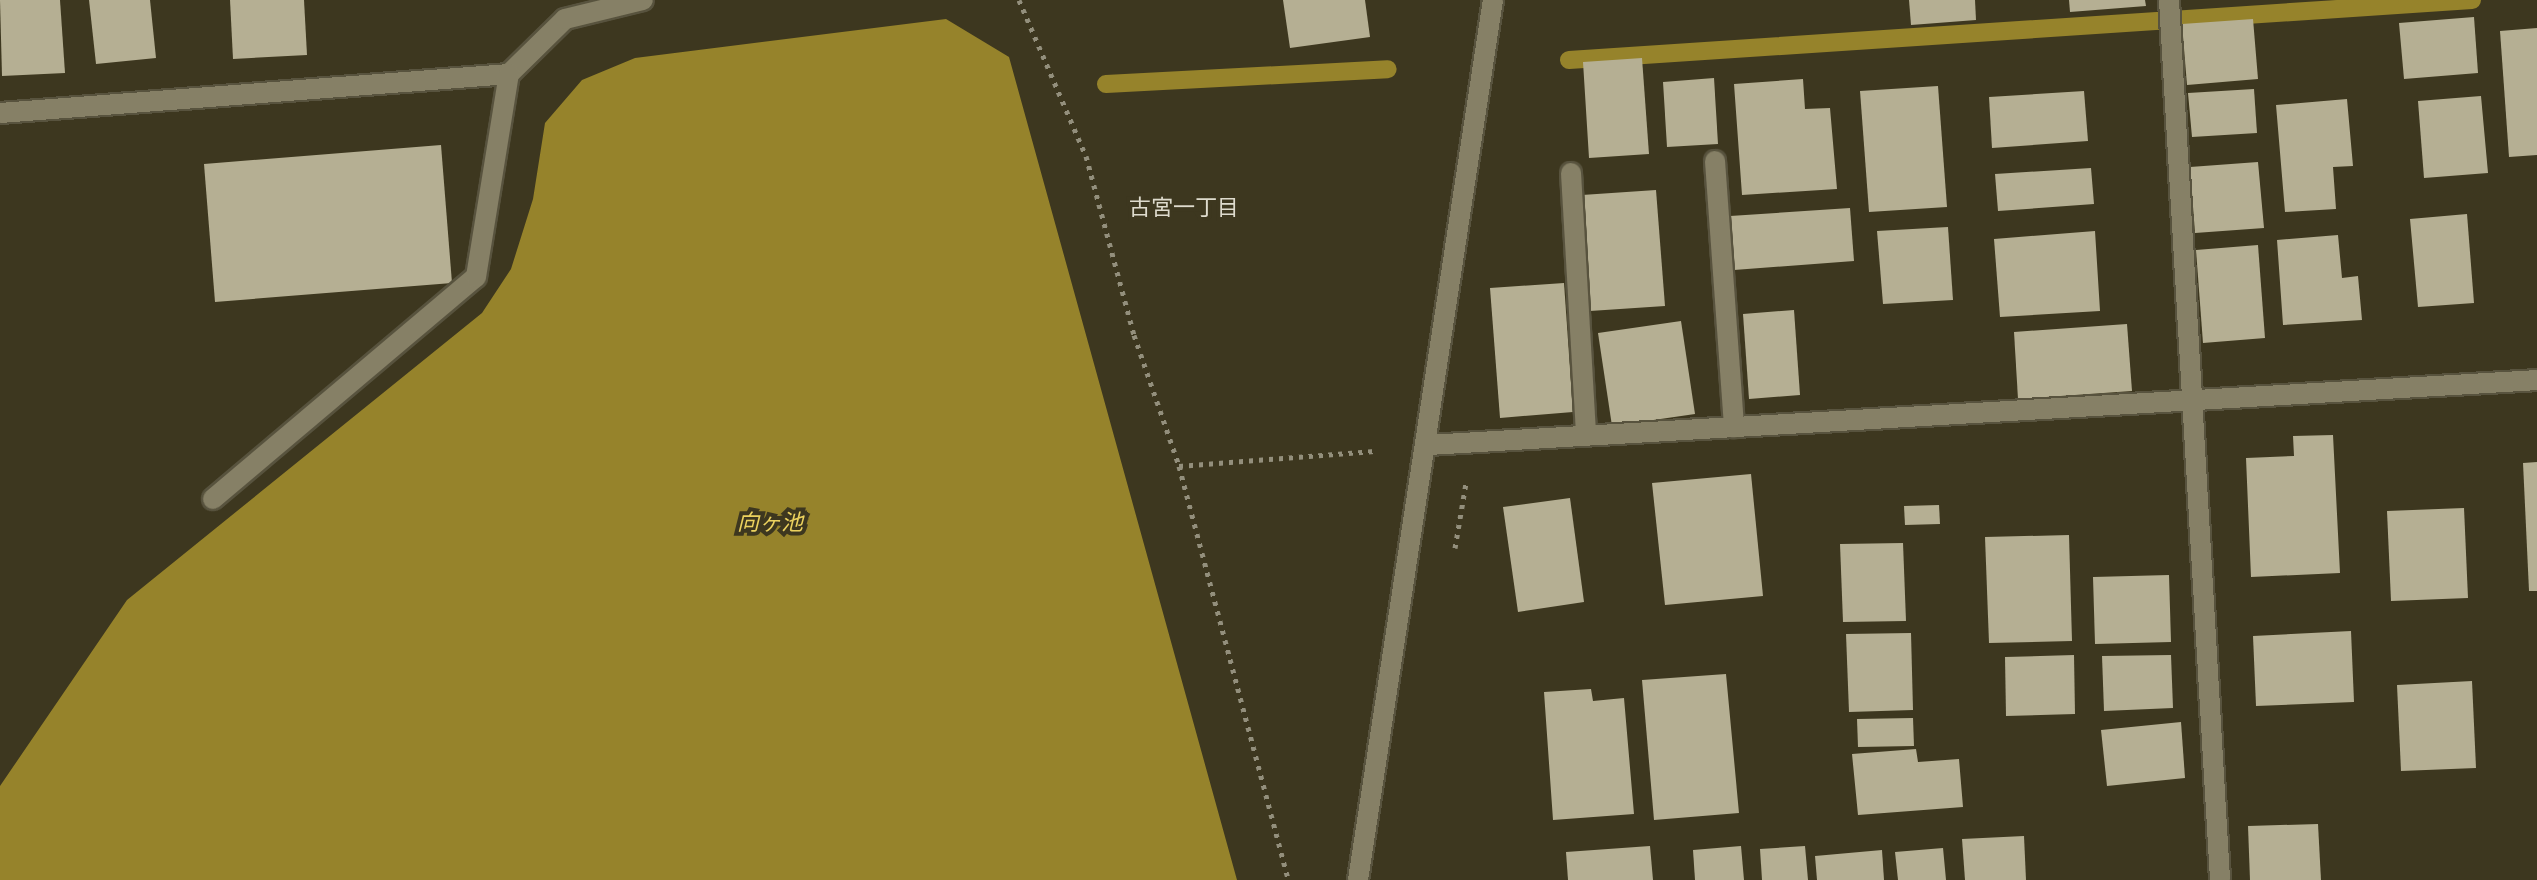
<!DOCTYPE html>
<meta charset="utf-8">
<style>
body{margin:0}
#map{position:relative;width:2537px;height:880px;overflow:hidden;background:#3d371f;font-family:"Asap Condensed","Noto Sans JP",sans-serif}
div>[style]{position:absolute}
.water>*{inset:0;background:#96832b}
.stream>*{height:18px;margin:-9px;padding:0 9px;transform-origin:9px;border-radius:9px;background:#96832b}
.building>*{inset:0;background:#b5af93}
.path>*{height:5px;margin-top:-2.5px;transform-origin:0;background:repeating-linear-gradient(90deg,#938f7c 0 4px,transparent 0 10px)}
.roads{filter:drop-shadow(2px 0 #58533e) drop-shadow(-2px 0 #58533e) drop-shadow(0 2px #58533e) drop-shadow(0 -2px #58533e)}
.minor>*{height:20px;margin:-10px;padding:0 10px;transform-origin:10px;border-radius:10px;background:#868066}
span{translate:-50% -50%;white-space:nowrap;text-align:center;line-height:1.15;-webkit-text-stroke:8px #3d371f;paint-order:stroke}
.neighbourhood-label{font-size:22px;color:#dedbcd}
.water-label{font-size:22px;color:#ecd25e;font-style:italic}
</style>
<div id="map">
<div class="water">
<i style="clip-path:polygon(946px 19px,1009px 57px,1237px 880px,0 880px,0 786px,127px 600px,482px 313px,511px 269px,533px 199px,545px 123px,582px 80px,635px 58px)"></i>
</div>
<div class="stream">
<i style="left:1569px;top:60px;width:905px;rotate:-3.8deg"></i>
<i style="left:1106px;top:84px;width:282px;rotate:-3deg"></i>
</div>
<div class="building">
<i style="clip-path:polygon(0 0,60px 0,65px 73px,2px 76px)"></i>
<i style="clip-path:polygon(89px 0,150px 0,156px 58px,96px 64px)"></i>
<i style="clip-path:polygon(230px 0,304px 0,307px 55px,233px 59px)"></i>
<i style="clip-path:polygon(1283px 0,1365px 0,1370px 37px,1290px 48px)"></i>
<i style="clip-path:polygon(1909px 0,1975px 0,1976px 20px,1911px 25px)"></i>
<i style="clip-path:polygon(2069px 0,2145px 0,2146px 6px,2070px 12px)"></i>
<i style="clip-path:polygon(2474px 17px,2478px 73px,2404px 79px,2399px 23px)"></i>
<i style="clip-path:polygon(2253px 19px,2258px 79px,2187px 85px,2182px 24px)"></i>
<i style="clip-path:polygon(2537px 28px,2537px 155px,2509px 157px,2500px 31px)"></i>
<i style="clip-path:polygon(1642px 58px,1649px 154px,1589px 158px,1583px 62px)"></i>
<i style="clip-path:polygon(1714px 78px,1718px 144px,1667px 147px,1663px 82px)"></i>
<i style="clip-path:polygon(1803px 79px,1805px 109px,1830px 108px,1837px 189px,1742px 195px,1734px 84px)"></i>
<i style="clip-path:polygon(1938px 86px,1947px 207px,1869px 212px,1860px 91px)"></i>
<i style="clip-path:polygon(2254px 89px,2257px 133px,2192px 137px,2188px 93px)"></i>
<i style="clip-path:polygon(2084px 91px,2088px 141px,1992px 148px,1989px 97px)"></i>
<i style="clip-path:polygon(2481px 96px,2488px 173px,2424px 178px,2418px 101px)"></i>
<i style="clip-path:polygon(2347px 99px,2353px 166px,2333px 167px,2336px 209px,2285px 212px,2276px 105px)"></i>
<i style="clip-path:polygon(441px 145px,452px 283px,215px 302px,204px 164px)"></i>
<i style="clip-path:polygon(2258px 162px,2264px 228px,2195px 233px,2190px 167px)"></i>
<i style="clip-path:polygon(2091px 168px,2094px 204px,1998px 211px,1995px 174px)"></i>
<i style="clip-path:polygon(1656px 190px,1665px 306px,1590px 311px,1582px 195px)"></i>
<i style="clip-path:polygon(1850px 208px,1854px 261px,1734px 270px,1730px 216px)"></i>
<i style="clip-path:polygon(2467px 214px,2474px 303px,2418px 307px,2410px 219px)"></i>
<i style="clip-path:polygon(1948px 227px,1953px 300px,1883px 304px,1877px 231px)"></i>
<i style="clip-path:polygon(2095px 231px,2100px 311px,2000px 317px,1994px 239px)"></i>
<i style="clip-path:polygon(2338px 235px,2342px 278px,2358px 276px,2362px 320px,2283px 325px,2277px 240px)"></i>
<i style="clip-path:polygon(2258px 245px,2265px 338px,2203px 343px,2196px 250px)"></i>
<i style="clip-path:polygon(1564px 283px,1573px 412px,1500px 418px,1490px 288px)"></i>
<i style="clip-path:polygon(1794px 310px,1800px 395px,1749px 399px,1743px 314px)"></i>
<i style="clip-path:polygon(1681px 321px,1695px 414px,1612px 426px,1598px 333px)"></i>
<i style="clip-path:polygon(2127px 324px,2132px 391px,2018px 399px,2014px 332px)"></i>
<i style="clip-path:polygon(2333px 435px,2340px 573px,2251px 577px,2246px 458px,2294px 456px,2293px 436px)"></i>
<i style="clip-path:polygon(2537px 462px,2537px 591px,2529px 591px,2523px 463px)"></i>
<i style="clip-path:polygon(1751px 474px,1763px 596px,1665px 605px,1652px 483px)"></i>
<i style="clip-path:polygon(1570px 498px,1584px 602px,1518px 612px,1503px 507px)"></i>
<i style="clip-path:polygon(1939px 505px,1940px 524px,1905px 525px,1904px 506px)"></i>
<i style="clip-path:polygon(2464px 508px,2468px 598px,2391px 601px,2387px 511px)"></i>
<i style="clip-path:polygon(2069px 535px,2072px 641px,1989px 643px,1985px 537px)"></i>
<i style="clip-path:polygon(1903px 543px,1906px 621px,1843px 622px,1840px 544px)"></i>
<i style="clip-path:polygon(2169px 575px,2171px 642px,2095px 644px,2093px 577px)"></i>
<i style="clip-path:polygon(2351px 631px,2354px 702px,2256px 706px,2253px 636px)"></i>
<i style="clip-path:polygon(1911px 633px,1913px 710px,1849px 712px,1846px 634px)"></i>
<i style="clip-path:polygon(2074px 655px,2075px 714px,2006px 716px,2005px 657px)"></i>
<i style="clip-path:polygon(2171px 655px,2173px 708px,2104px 711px,2102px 656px)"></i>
<i style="clip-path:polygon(1726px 674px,1739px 813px,1654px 820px,1642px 680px)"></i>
<i style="clip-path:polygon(2472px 681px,2476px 768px,2401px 771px,2397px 685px)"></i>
<i style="clip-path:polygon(1591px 689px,1593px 701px,1624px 698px,1634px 814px,1553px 820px,1544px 692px)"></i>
<i style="clip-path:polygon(1913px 718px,1914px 746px,1858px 747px,1857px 719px)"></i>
<i style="clip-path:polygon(2181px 722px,2185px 778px,2107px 786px,2101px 730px)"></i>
<i style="clip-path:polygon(1916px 749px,1918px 762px,1959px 759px,1963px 807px,1858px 815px,1852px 754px)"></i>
<i style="clip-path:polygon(2318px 824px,2321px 880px,2250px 880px,2248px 826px)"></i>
<i style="clip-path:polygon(2024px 836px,2026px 880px,1965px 880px,1962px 839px)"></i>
<i style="clip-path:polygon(1650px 846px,1653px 880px,1568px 880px,1566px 852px)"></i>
<i style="clip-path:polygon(1741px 846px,1744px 880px,1695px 880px,1693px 850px)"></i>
<i style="clip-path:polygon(1805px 846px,1808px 880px,1762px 880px,1760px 849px)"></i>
<i style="clip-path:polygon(1943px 848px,1946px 880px,1898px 880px,1895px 852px)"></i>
<i style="clip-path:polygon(1882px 850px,1884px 880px,1817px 880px,1815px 856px)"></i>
</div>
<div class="path">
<i style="left:1019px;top:0;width:170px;rotate:66.8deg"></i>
<i style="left:1086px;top:156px;width:185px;rotate:75deg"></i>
<i style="left:1134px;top:335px;width:139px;rotate:71deg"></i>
<i style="left:1179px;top:466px;width:428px;rotate:75.2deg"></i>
<i style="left:1179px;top:466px;width:196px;rotate:-4.4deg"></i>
<i style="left:1455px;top:548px;width:66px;rotate:-80.4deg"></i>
</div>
<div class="roads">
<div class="minor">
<i style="left:2169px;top:0;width:881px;rotate:86.68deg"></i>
<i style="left:0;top:113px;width:510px;rotate:-4.38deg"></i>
<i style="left:509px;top:74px;width:78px;rotate:-44.5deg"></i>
<i style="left:565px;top:19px;width:80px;rotate:-13.7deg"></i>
<i style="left:1715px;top:161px;width:267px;rotate:85.9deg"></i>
<i style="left:1571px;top:173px;width:263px;rotate:86.7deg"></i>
<i style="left:1428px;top:445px;width:1111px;rotate:-3.35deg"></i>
<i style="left:213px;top:499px;width:344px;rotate:-40.2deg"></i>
<i style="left:476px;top:277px;width:206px;rotate:-80.8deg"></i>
<i style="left:1358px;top:880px;width:890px;rotate:-81.28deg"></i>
</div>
</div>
<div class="neighbourhood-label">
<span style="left:1184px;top:208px">古宮一丁目</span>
</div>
<div class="water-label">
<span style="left:770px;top:523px">向ヶ池</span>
</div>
</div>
